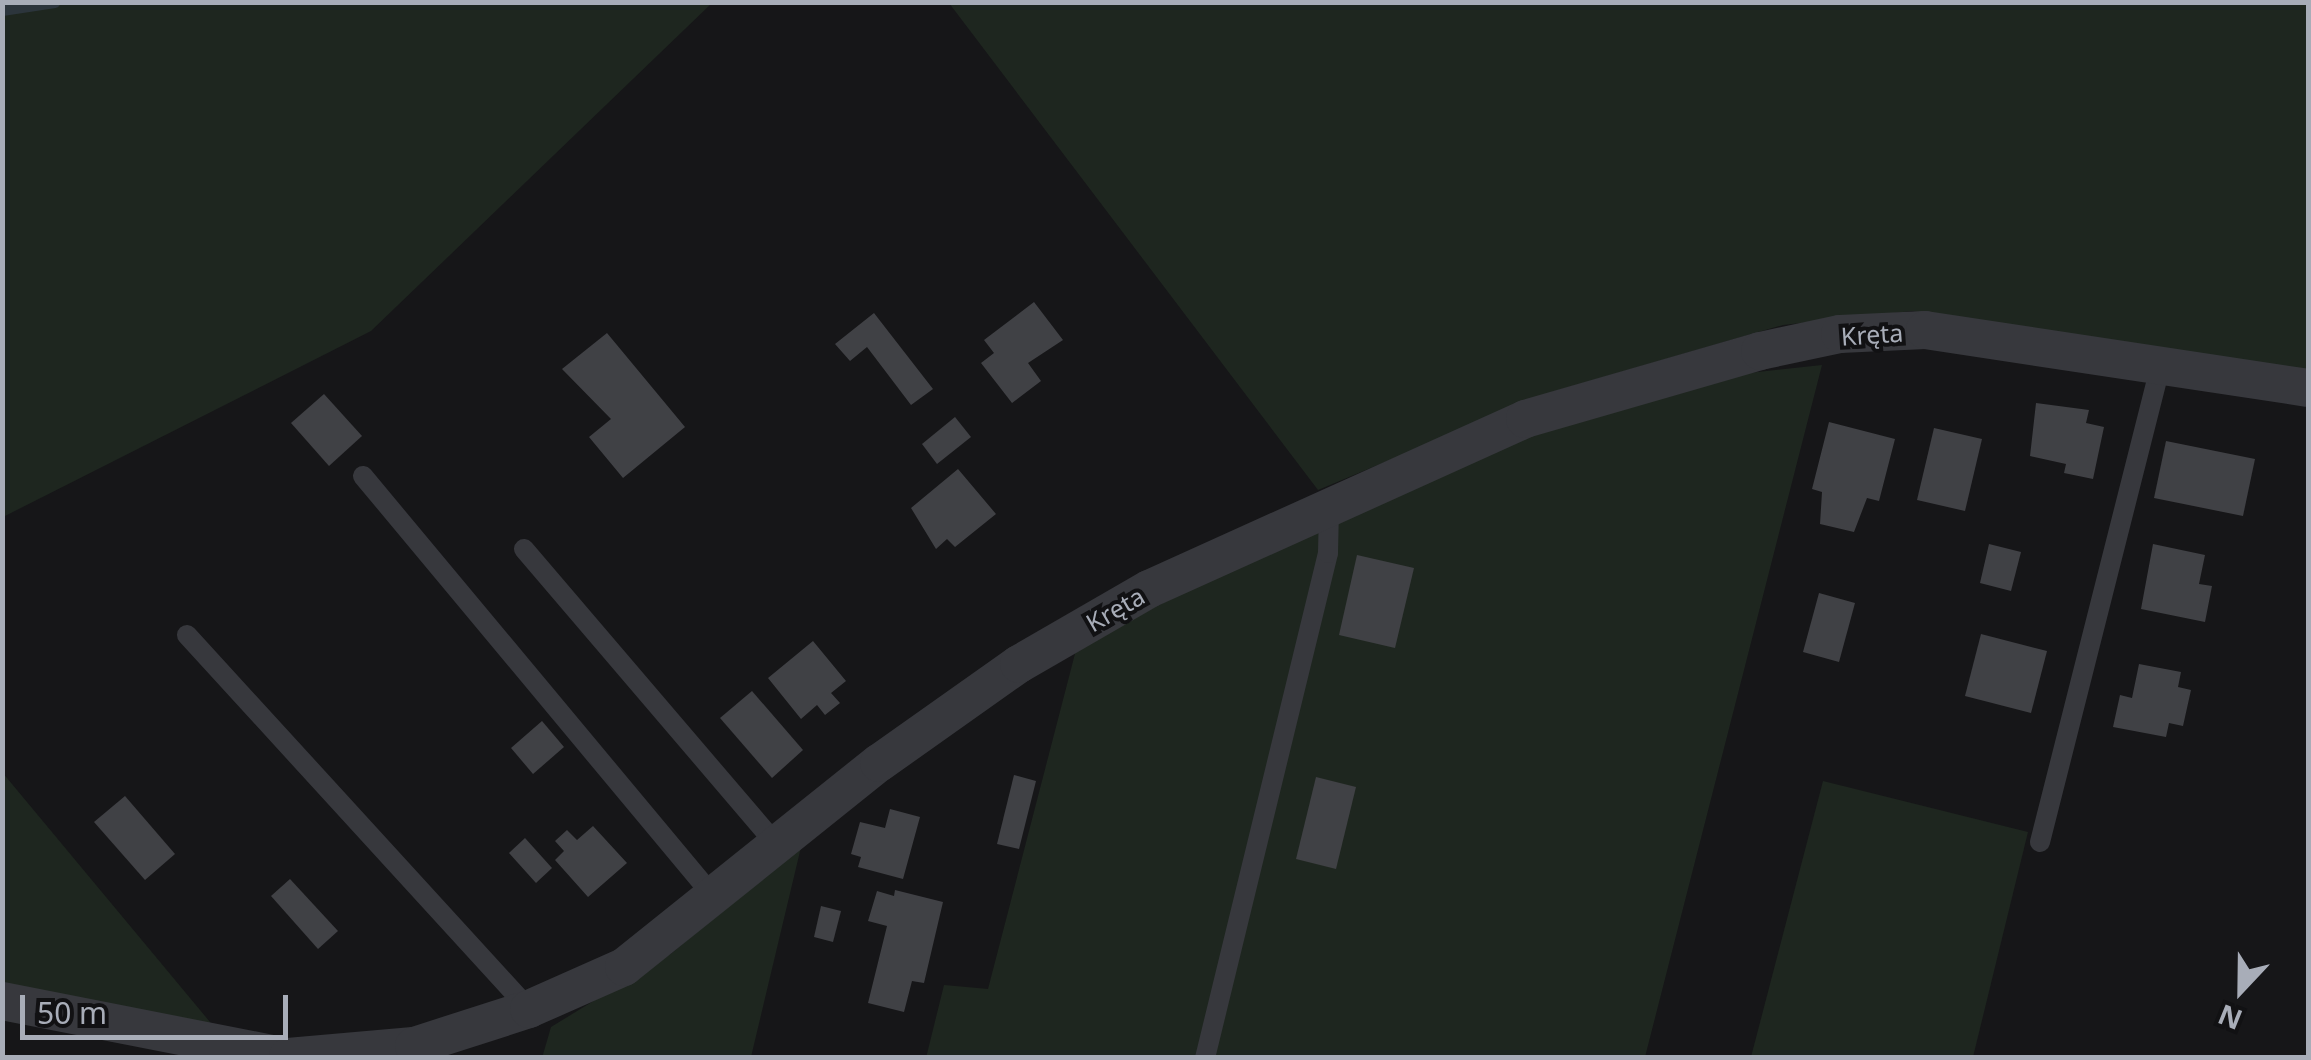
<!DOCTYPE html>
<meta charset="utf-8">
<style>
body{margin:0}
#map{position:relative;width:2311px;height:1060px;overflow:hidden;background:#161618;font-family:"Noto Sans",sans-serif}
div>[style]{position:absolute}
.green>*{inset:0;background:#1e261f}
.stream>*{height:11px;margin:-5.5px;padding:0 5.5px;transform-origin:5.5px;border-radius:5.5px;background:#2c353c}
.building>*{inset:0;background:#404145}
.lane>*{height:20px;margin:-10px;padding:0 10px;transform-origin:10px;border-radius:10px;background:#37383d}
.street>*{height:38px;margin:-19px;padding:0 19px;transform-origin:19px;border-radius:19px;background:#37383d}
span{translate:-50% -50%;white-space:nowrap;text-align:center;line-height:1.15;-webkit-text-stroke:8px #111113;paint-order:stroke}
.street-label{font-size:25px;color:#a8adb8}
.frame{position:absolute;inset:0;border:5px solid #a8adb8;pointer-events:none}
.north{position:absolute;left:2191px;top:940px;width:100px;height:100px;-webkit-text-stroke:8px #111113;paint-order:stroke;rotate:202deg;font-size:28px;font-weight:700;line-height:40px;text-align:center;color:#a8adb8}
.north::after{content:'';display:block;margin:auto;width:35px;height:45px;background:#a8adb8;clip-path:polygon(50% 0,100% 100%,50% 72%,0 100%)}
.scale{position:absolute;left:20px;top:995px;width:268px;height:45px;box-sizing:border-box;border:5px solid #a8adb8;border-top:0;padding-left:12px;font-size:30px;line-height:35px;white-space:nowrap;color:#a8adb8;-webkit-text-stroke:8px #111113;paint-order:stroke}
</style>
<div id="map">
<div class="green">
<i style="clip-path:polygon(3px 2px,712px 2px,712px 3px,371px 331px,3px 517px)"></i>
<i style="clip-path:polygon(949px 3px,2308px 3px,2308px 372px,1912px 311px,1783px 325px,1552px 392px,1318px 490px)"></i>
<i style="clip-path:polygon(1822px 365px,1645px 1057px,926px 1058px,944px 985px,988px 989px,1077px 646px,1339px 515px,1526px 436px,1731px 375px)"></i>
<i style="clip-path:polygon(2px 772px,215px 1028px,3px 987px)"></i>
<i style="clip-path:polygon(1823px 781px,2028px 832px,1973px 1057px,1751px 1057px)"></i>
<i style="clip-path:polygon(802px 843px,751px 1057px,542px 1058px,551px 1027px,672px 953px)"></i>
</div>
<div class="stream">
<i style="left:2px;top:10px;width:53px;rotate:-8.7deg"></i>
</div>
<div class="building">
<i style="clip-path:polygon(1034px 302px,1063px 340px,1028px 363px,1041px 381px,1012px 403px,981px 363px,994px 353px,984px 340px)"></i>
<i style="clip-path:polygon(874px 313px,933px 389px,911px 405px,867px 347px,850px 361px,835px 344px)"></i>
<i style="clip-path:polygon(607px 333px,685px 427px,623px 478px,589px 437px,611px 419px,562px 369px)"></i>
<i style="clip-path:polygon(324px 394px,362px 436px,329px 466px,291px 423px)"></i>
<i style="clip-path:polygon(2036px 403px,2089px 410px,2086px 423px,2104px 427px,2093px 479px,2064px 473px,2066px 464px,2030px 456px)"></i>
<i style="clip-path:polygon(955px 417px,971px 437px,937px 464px,922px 444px)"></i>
<i style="clip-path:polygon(1829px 422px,1895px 439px,1879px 501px,1867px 498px,1854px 532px,1820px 524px,1822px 492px,1812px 489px)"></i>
<i style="clip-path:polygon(1934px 428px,1982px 439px,1965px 511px,1917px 500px)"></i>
<i style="clip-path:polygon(2166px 441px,2255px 459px,2243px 516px,2154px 498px)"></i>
<i style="clip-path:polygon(958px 469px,996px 514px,955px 547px,947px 539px,936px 549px,911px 508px)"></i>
<i style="clip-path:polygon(1989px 544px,2021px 552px,2011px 591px,1980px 583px)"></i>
<i style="clip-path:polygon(2153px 544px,2205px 555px,2199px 584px,2212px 586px,2205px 622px,2141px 609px)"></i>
<i style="clip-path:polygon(1357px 555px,1414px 568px,1395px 648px,1339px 635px)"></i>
<i style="clip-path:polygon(1819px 593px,1855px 603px,1839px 662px,1803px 652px)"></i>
<i style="clip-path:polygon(1981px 634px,2047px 651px,2031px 713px,1965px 696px)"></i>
<i style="clip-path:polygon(813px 641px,846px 681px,831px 693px,840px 703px,825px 715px,817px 705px,801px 719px,768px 678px)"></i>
<i style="clip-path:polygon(2139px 664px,2181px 672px,2178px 687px,2191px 690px,2183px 726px,2169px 723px,2166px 737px,2113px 727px,2120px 695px,2132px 698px)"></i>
<i style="clip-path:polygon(752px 691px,803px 750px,772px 778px,720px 718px)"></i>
<i style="clip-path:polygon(542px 721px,564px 747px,533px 774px,511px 748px)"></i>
<i style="clip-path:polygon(1014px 775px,1036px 781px,1019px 849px,997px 844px)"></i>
<i style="clip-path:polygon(1316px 777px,1356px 787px,1336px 869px,1296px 859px)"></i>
<i style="clip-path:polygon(125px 796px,175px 854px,145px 880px,94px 822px)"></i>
<i style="clip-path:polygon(890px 809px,920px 817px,903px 879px,858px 867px,861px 857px,851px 854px,860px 822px,885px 828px)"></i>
<i style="clip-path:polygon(593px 826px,627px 863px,588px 897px,555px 860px,564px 851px,555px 841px,567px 830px,577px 840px)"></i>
<i style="clip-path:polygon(525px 838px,552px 868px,536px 883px,509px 853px)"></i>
<i style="clip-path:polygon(290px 879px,338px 931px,318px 949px,271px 896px)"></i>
<i style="clip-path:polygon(895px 890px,943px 902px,924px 983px,912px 981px,904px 1012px,868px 1003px,887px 926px,868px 921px,877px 891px,894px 896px)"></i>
<i style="clip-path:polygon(821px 906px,841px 911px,833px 942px,814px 937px)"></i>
</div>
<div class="lane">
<i style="left:363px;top:476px;width:547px;rotate:50.19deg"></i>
<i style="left:524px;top:549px;width:389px;rotate:49.5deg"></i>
<i style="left:187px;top:635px;width:507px;rotate:47.56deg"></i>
<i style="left:2040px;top:842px;width:493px;rotate:-75.8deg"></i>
<i style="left:1205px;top:1058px;width:520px;rotate:-76.31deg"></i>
<i style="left:1328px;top:553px;width:45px;rotate:-88.7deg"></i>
</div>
<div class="street">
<i style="left:2px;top:1001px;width:291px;rotate:11.1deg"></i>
<i style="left:288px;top:1057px;width:126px;rotate:-5deg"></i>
<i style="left:414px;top:1046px;width:121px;rotate:-17.8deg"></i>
<i style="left:529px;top:1009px;width:104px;rotate:-23.9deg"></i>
<i style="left:624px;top:967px;width:327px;rotate:-38.7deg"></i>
<i style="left:879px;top:763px;width:171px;rotate:-35.3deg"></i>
<i style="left:1019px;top:664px;width:150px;rotate:-30deg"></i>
<i style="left:1149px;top:589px;width:413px;rotate:-24.3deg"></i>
<i style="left:1525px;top:419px;width:245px;rotate:-16.1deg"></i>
<i style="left:1760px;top:351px;width:82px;rotate:-12deg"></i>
<i style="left:1840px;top:334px;width:85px;rotate:-2.7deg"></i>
<i style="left:1925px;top:330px;width:387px;rotate:8.6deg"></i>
</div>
<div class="street-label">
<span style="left:1872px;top:334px;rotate:-4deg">Kręta</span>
<span style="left:1115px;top:609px;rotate:-30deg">Kręta</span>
</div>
<div class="frame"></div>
<div class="north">N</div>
<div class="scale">50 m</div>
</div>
